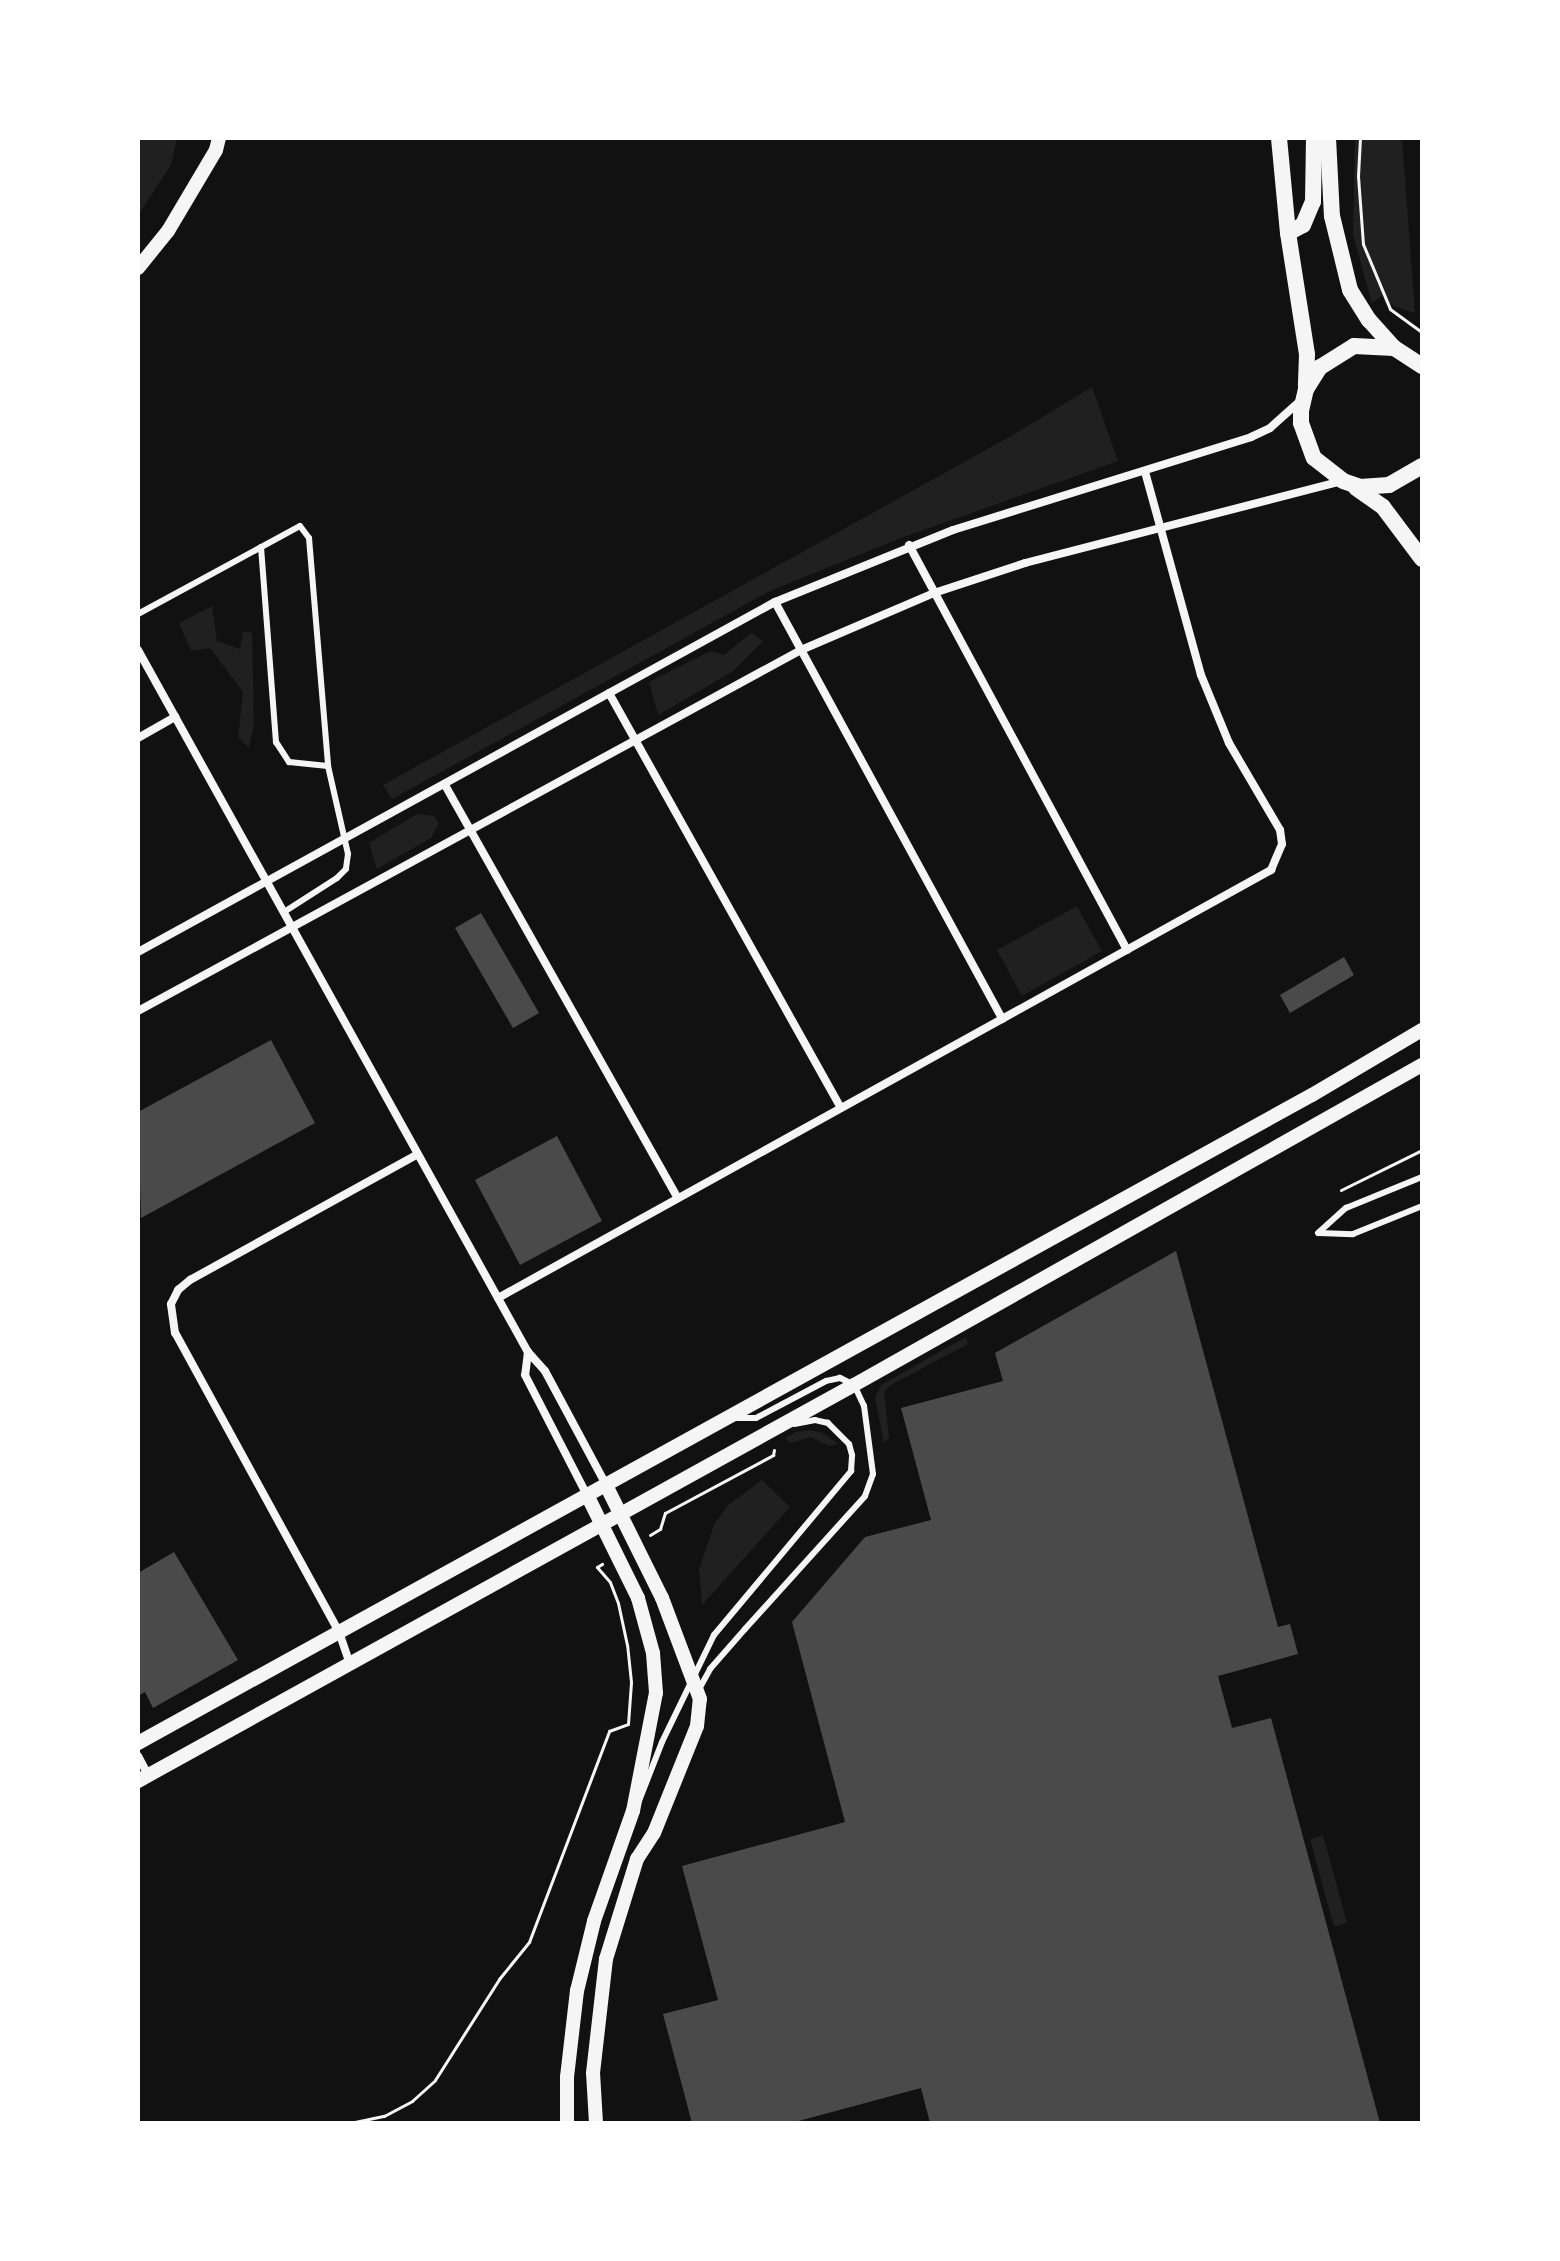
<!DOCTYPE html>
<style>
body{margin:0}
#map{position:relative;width:1560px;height:2261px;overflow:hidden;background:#111;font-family:Quicksand,sans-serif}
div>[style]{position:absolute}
.green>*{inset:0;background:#202020}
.building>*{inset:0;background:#4a4a4a}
.path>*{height:3px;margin:-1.5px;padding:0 1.5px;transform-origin:1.5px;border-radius:1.5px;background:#f5f5f5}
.service>*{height:6px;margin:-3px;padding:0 3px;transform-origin:3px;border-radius:3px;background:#f5f5f5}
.minor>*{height:8px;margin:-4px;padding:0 4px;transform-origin:4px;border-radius:4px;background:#f5f5f5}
.tertiary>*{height:14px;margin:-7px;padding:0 7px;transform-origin:7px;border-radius:7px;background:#f5f5f5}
.secondary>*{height:16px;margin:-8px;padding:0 8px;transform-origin:8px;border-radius:8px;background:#f5f5f5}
span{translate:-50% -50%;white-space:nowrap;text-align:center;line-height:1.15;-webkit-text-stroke:6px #fff;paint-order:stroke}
.frame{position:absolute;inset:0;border:140px solid #fff;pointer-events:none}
</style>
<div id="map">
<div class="green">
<i style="clip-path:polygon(138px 138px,177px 138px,171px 165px,138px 215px)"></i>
<i style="clip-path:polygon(1355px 138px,1402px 138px,1415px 313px,1385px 303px,1383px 295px,1372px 303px,1353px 235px)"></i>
<i style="clip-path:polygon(1092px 387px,1118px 461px,901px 538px,770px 591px,392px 799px,383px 785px,1011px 436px)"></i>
<i style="clip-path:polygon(212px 606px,217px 641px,240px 649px,243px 631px,252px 633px,254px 724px,249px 748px,238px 737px,243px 692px,210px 648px,191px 651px,179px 623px)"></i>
<i style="clip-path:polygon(751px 633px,763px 641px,732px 672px,658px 715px,649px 682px,711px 651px,724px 655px)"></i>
<i style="clip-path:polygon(417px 814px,434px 816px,439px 823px,431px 838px,377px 869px,369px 843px)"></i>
<i style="clip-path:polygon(1077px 906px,1102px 951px,1022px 996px,997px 950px)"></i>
<i style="clip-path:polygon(966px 1337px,968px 1344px,889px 1386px,884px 1393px,889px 1438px,884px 1443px,875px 1398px,881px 1385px)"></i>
<i style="clip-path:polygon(811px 1430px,823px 1433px,838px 1444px,830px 1446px,810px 1437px,791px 1443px,785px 1438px,796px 1432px)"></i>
<i style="clip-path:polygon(762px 1480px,790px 1507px,702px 1605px,699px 1569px,714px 1525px,727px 1506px)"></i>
<i style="clip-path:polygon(1323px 1835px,1347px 1923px,1334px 1927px,1310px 1839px)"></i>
</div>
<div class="building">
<i style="clip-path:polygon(481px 913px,539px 1013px,513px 1028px,455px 928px)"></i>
<i style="clip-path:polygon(1344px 957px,1354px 975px,1290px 1013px,1280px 995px)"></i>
<i style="clip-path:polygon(271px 1040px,315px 1123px,141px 1218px,138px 1112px)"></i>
<i style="clip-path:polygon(557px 1136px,602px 1221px,520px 1265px,475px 1180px)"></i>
<i style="clip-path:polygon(1176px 1251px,1278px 1627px,1290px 1624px,1298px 1654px,1218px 1676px,1232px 1728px,1271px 1718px,1380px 2123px,930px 2123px,921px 2088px,791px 2123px,692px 2123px,663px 2014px,718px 2000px,682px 1866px,845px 1822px,792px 1622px,865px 1537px,931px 1520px,901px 1408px,1003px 1381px,995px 1353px)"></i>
<i style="clip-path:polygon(174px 1552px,238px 1660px,153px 1708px,145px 1692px,138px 1696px,138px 1573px)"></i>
</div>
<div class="path">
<i style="left:1360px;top:138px;width:38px;rotate:93deg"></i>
<i style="left:1358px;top:176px;width:68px;rotate:85.8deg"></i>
<i style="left:1363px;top:244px;width:70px;rotate:67.4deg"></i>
<i style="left:1390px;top:309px;width:39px;rotate:36deg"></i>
<i style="left:1341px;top:1190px;width:90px;rotate:-26.3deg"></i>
<i style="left:650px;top:1535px;width:12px;rotate:-31deg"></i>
<i style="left:660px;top:1529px;width:17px;rotate:-73deg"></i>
<i style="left:665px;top:1513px;width:123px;rotate:-28.2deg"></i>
<i style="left:773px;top:1455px;width:5px;rotate:-79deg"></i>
<i style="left:350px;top:2123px;width:35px;rotate:-12deg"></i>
<i style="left:384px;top:2116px;width:32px;rotate:-28deg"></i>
<i style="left:412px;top:2101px;width:31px;rotate:-42deg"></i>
<i style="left:435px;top:2080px;width:120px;rotate:-57.6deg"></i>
<i style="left:499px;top:1979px;width:48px;rotate:-51deg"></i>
<i style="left:529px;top:1942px;width:226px;rotate:-69.2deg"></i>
<i style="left:609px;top:1731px;width:20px;rotate:-20deg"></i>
<i style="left:628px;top:1724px;width:42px;rotate:-85.9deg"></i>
<i style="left:631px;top:1682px;width:37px;rotate:-96deg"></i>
<i style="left:627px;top:1645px;width:43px;rotate:-102.1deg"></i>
<i style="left:618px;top:1603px;width:22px;rotate:-111deg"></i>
<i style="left:610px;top:1582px;width:20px;rotate:-131deg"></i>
<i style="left:597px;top:1567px;width:6px;rotate:-31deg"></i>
</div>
<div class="service">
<i style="left:261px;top:547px;width:196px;rotate:85.6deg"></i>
<i style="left:276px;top:742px;width:24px;rotate:57deg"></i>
<i style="left:289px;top:762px;width:39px;rotate:6deg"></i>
<i style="left:138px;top:614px;width:184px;rotate:-28.5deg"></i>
<i style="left:300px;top:526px;width:15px;rotate:53deg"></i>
<i style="left:309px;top:538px;width:229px;rotate:85.2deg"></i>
<i style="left:328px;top:766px;width:90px;rotate:77.2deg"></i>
<i style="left:348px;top:854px;width:15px;rotate:98deg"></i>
<i style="left:346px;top:869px;width:13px;rotate:135deg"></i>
<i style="left:337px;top:878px;width:63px;rotate:147.3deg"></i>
<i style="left:1318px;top:1233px;width:38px;rotate:-42deg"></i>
<i style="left:1346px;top:1208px;width:82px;rotate:-22.2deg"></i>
<i style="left:1319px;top:1233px;width:34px;rotate:2deg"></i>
<i style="left:1353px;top:1234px;width:74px;rotate:-22.1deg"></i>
<i style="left:698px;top:1691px;width:25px;rotate:-61deg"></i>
<i style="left:710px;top:1669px;width:53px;rotate:-48.8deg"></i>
<i style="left:745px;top:1629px;width:179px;rotate:-47.9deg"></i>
<i style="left:865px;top:1496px;width:23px;rotate:-70deg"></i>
<i style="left:873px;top:1474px;width:69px;rotate:-97.5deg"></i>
<i style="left:864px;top:1406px;width:23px;rotate:-115deg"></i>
<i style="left:854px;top:1385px;width:16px;rotate:-153deg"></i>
<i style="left:840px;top:1378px;width:14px;rotate:168deg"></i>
<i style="left:826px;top:1381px;width:79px;rotate:152.1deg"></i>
<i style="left:756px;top:1418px;width:22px;rotate:180deg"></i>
<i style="left:639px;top:1801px;width:63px;rotate:-68.7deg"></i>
<i style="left:662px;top:1742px;width:119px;rotate:-64.1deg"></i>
<i style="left:714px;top:1635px;width:214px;rotate:-50.1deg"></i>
<i style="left:851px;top:1471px;width:16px;rotate:-86deg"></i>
<i style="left:852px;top:1455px;width:11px;rotate:-105deg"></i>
<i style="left:849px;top:1444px;width:30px;rotate:-135deg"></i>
<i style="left:828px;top:1423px;width:13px;rotate:-167deg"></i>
<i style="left:815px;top:1420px;width:21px;rotate:169deg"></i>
</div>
<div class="minor">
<i style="left:909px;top:545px;width:460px;rotate:61.7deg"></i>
<i style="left:775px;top:602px;width:475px;rotate:61.4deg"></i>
<i style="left:138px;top:650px;width:803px;rotate:60.95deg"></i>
<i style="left:528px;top:1352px;width:25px;rotate:48deg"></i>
<i style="left:545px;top:1371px;width:129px;rotate:61.8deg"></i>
<i style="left:609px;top:693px;width:475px;rotate:60.8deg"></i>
<i style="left:138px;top:738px;width:43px;rotate:-29.6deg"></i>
<i style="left:445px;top:785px;width:474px;rotate:60.6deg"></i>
<i style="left:138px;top:952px;width:727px;rotate:-28.79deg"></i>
<i style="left:775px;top:602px;width:192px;rotate:-22deg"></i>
<i style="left:953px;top:530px;width:312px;rotate:-17.3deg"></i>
<i style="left:1251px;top:437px;width:21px;rotate:-25deg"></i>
<i style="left:1270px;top:428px;width:39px;rotate:-42deg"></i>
<i style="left:138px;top:1011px;width:755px;rotate:-28.57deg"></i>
<i style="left:801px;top:650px;width:145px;rotate:-23.2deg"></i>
<i style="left:934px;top:593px;width:96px;rotate:-18.2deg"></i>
<i style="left:1025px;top:563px;width:327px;rotate:-14.5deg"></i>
<i style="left:498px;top:1298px;width:884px;rotate:-28.97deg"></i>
<i style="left:1271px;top:870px;width:28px;rotate:-67deg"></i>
<i style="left:1282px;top:844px;width:14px;rotate:-98deg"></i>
<i style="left:1280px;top:830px;width:101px;rotate:-120.4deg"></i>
<i style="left:1229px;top:743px;width:74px;rotate:-112.4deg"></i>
<i style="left:1201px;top:675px;width:211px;rotate:-105.4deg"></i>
<i style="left:528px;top:1352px;width:23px;rotate:97deg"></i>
<i style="left:525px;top:1375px;width:135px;rotate:62.7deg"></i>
<i style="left:350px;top:1664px;width:34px;rotate:-109deg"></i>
<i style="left:339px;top:1632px;width:341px;rotate:-118.7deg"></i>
<i style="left:175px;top:1333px;width:29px;rotate:-98deg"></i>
<i style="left:171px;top:1304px;width:16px;rotate:-63deg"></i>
<i style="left:178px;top:1290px;width:16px;rotate:-40deg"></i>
<i style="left:190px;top:1280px;width:260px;rotate:-28.9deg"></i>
<i style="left:138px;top:1756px;width:21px;rotate:62deg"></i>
</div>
<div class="tertiary">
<i style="left:138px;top:268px;width:48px;rotate:-51deg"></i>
<i style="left:168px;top:231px;width:94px;rotate:-59.3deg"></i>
<i style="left:216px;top:150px;width:12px;rotate:-76deg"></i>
<i style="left:138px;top:1743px;width:1341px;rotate:-28.9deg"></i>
<i style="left:1312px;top:1095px;width:128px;rotate:-30.6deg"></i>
<i style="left:138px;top:1781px;width:818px;rotate:-28.95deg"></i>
<i style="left:854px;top:1385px;width:652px;rotate:-29.4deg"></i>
<i style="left:567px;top:2123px;width:46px;rotate:-90deg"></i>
<i style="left:567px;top:2077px;width:87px;rotate:-83.4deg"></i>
<i style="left:577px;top:1991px;width:72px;rotate:-76.3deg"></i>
<i style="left:594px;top:1921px;width:117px;rotate:-70.5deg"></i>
<i style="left:633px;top:1811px;width:120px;rotate:-79deg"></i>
<i style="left:656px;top:1693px;width:40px;rotate:-94.3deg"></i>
<i style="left:653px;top:1653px;width:57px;rotate:-105.3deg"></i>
<i style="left:638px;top:1598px;width:115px;rotate:-116.3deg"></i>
<i style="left:596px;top:2123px;width:50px;rotate:-93.4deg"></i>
<i style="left:593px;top:2073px;width:115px;rotate:-83.5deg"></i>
<i style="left:606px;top:1959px;width:105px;rotate:-72.8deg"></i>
<i style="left:637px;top:1859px;width:31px;rotate:-57deg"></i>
<i style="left:654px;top:1833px;width:115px;rotate:-68.1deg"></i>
<i style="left:697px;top:1726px;width:27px;rotate:-84deg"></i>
<i style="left:700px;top:1699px;width:108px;rotate:-110.6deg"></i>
<i style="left:662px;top:1598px;width:126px;rotate:-116.4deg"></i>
</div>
<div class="secondary">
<i style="left:1279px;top:138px;width:95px;rotate:84.6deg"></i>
<i style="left:1288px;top:233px;width:122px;rotate:81.1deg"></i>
<i style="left:1307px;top:354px;width:32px;rotate:92deg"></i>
<i style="left:1328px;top:138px;width:78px;rotate:87.1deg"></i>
<i style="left:1332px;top:216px;width:76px;rotate:76.3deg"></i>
<i style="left:1350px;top:290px;width:36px;rotate:58deg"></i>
<i style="left:1369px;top:320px;width:38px;rotate:48deg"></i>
<i style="left:1288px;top:233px;width:17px;rotate:-28deg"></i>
<i style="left:1303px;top:225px;width:25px;rotate:-67deg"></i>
<i style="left:1313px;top:202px;width:64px;rotate:-89.1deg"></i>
<i style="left:1422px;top:366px;width:33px;rotate:-147deg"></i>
<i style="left:1394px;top:348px;width:40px;rotate:-177.1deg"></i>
<i style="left:1354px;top:346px;width:40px;rotate:148deg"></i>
<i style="left:1320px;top:367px;width:26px;rotate:122deg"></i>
<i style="left:1306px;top:389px;width:22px;rotate:103deg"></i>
<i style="left:1301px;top:410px;width:13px;rotate:90deg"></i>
<i style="left:1301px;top:423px;width:37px;rotate:70deg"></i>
<i style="left:1314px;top:458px;width:37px;rotate:38deg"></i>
<i style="left:1343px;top:481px;width:18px;rotate:19deg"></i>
<i style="left:1360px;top:487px;width:29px;rotate:-4deg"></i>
<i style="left:1389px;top:485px;width:38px;rotate:-30deg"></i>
<i style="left:1356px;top:488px;width:33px;rotate:35deg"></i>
<i style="left:1383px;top:507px;width:65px;rotate:53.1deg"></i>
</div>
<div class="frame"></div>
</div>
